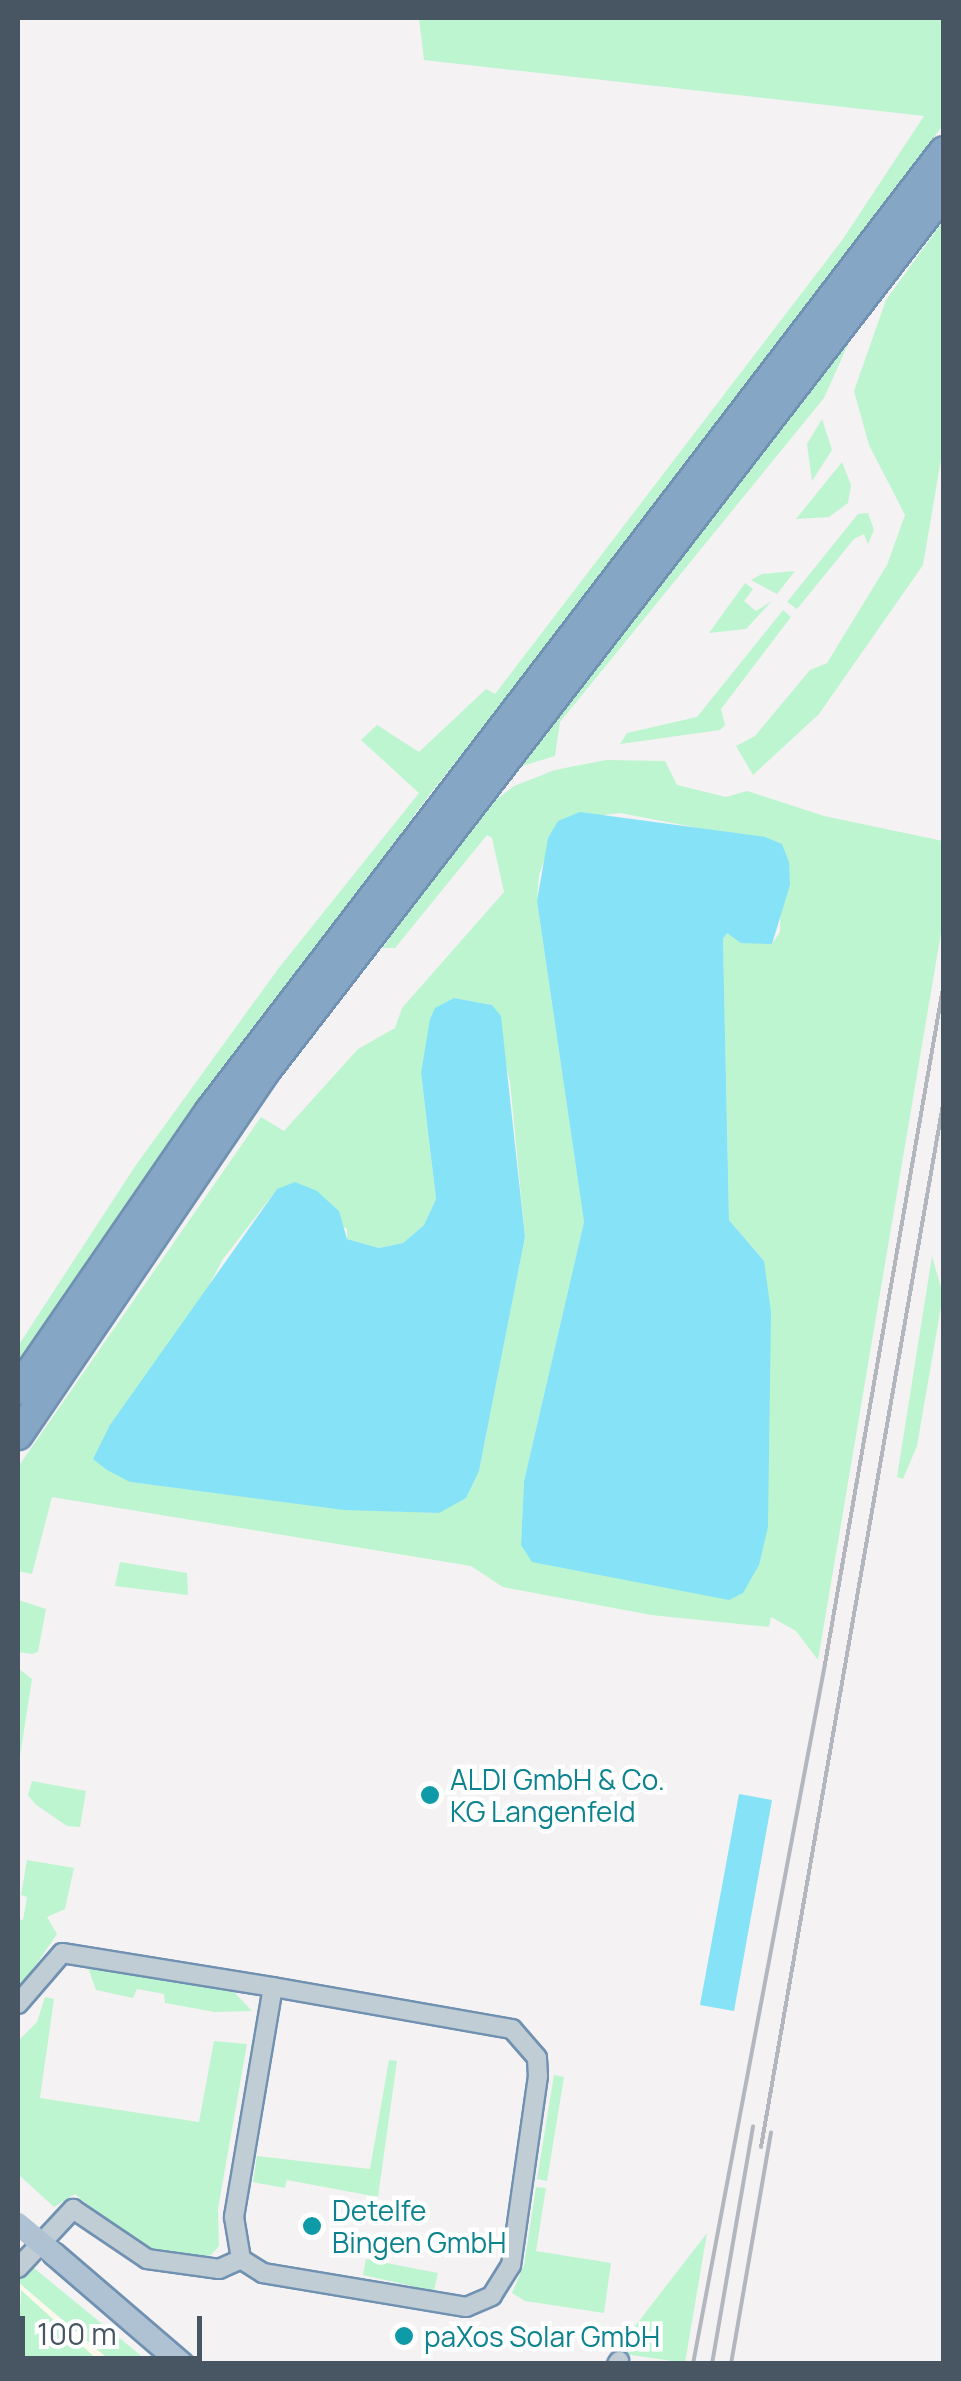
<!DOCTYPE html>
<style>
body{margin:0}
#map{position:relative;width:961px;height:2381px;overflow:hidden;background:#f4f2f2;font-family:Manrope,sans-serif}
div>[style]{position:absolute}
.commercial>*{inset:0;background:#fef8ec}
.green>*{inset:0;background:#bdf5d1}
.water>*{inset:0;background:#86e2f6}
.roads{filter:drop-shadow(2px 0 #7091b1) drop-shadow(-2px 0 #7091b1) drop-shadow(0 2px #7091b1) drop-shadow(0 -2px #7091b1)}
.minor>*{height:18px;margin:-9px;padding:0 9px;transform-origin:9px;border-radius:9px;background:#c1cdd5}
.major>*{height:22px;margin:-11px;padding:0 11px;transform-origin:11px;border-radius:11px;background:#afc2d3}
.highway>*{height:28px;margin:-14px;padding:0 14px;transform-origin:14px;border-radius:14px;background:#85a6c5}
.rail>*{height:4px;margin:-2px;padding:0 2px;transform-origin:2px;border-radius:2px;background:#b3b7bd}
.major-bridge>*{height:22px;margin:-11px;padding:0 11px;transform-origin:11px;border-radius:11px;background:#afc2d3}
.dots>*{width:28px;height:28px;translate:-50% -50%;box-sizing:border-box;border:5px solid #fff;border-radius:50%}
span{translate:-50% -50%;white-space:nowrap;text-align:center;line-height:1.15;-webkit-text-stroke:9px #fff;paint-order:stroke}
.culture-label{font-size:28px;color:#0d838f}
.left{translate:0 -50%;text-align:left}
.frame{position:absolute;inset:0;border:20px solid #475662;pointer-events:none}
.scale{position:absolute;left:20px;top:2316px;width:182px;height:45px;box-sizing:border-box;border:5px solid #475662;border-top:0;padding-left:12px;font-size:30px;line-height:35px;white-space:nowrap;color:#475662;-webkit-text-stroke:8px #fff;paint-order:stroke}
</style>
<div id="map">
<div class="commercial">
<i style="clip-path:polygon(18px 2282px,113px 2363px,18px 2363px)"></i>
</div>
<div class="green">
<i style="clip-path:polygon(419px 18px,943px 18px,943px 125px,736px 406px,427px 798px,139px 1188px,18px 1367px,18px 1346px,136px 1165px,278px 969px,419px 793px,361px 740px,377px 725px,419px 752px,486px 689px,495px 694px,843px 239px,924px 116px,424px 60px)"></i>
<i style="clip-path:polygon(943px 221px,943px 448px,923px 565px,819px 714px,753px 775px,736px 746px,755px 736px,810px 670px,827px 663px,887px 565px,905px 515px,869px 445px,854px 391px,886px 300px)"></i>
<i style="clip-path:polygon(850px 340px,824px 398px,560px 722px,555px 756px,509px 770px)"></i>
<i style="clip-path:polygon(822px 419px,832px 450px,812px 481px,807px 444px)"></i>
<i style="clip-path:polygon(842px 462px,851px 485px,848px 503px,829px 517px,796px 519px)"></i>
<i style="clip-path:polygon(868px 513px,874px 530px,868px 544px,864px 534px,854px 539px,797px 609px,787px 602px,858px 514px)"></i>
<i style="clip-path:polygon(795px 571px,777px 594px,751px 580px,762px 574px)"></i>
<i style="clip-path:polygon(745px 583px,753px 589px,744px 601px,756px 611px,772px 601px,746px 629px,709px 633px)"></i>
<i style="clip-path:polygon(783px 610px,791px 617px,721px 709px,725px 725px,720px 730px,620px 744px,627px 733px,697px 717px)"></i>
<i style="clip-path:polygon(evenodd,606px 760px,665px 761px,677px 785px,726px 797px,747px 791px,824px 816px,943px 841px,943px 921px,818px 1660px,796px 1631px,771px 1617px,769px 1627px,651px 1615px,503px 1587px,471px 1566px,52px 1497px,32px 1574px,18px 1571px,18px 1467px,261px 1117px,284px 1131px,358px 1049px,395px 1028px,402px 1008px,504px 892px,492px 838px,487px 835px,395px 948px,382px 948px,492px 803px,514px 786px,555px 770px,606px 760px,620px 813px,782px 844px,780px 932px,772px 944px,727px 933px,723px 939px,729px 1220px,764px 1261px,521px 1545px,524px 1481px,584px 1222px,537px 901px,539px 875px,558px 821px,620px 813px,606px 760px,454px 998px,492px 1005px,510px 1082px,525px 1237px,479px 1471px,439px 1513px,344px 1509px,130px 1482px,192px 1317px,223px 1259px,277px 1189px,347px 1229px,347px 1239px,379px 1248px,403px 1243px,424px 1225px,436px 1199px,421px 1073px,454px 998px)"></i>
<i style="clip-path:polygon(932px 1256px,943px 1295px,917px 1446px,903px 1479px,897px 1477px)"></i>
<i style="clip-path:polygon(120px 1562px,187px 1573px,188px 1595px,115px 1586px)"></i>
<i style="clip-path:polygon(18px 1600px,46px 1609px,38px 1652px,32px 1654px,18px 1652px)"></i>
<i style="clip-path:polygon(18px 1668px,32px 1679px,18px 1769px)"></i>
<i style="clip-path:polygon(32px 1781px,86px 1791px,80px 1827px,67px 1826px,35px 1804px,28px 1795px)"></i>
<i style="clip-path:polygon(27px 1860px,74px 1868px,65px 1909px,47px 1917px,57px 1934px,18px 1991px,18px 1919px,23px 1920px,27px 1897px,21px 1895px)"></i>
<i style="clip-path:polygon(88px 1968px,234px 1992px,252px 2011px,215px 2012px,165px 2003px,164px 1994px,137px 1989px,133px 1998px,96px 1990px)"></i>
<i style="clip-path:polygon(45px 1997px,54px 1999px,40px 2098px,199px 2122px,214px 2041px,247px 2044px,218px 2209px,219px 2246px,212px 2254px,202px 2259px,135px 2245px,75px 2194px,54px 2207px,18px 2174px,18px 2041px,37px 2022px)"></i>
<i style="clip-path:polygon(389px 2060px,397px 2061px,378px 2197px,287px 2180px,285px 2188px,253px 2182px,257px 2156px,370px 2169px)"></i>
<i style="clip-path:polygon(554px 2075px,564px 2077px,547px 2181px,537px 2179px)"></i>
<i style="clip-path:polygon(536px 2187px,546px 2188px,536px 2251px,611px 2263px,604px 2313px,525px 2301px,512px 2293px,524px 2265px)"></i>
<i style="clip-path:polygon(707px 2233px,685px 2363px,625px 2354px,622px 2343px)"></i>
<i style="clip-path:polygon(18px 2255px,150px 2363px,113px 2363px,18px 2282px)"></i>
<i style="clip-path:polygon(366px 2259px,438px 2273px,434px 2291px,363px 2275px)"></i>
<i style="clip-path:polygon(21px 2290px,101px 2363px,18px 2363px)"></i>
</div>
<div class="water">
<i style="clip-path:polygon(580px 812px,765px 837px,782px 844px,789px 862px,790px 885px,772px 944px,741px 943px,727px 933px,723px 939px,729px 1220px,764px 1261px,771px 1312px,768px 1527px,759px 1565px,743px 1593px,729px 1600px,532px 1562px,521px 1545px,524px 1481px,584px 1222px,537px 901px,548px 838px,558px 821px)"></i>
<i style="clip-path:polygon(454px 998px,492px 1005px,501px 1016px,525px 1237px,479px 1471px,466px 1498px,439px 1513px,344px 1510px,130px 1482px,107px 1470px,93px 1459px,110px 1425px,277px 1189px,295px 1182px,317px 1191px,339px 1211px,347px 1239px,379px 1248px,403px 1243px,424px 1225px,436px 1199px,421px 1073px,430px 1019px,435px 1008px)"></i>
<i style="clip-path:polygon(739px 1794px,772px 1800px,734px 2011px,700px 2005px)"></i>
</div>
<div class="roads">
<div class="minor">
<i style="left:18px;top:2004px;width:67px;rotate:-49.2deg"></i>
<i style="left:62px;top:1953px;width:214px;rotate:9.2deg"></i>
<i style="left:273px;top:1987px;width:243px;rotate:10deg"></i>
<i style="left:512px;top:2029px;width:38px;rotate:49deg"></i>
<i style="left:537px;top:2058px;width:18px;rotate:87deg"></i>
<i style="left:538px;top:2076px;width:191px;rotate:98.1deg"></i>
<i style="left:511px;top:2265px;width:36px;rotate:122deg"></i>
<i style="left:492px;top:2296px;width:28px;rotate:157deg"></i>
<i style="left:466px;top:2307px;width:206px;rotate:-170.5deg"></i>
<i style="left:263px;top:2273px;width:26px;rotate:-148deg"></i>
<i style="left:241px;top:2259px;width:43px;rotate:-99.5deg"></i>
<i style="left:234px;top:2217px;width:233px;rotate:-80.4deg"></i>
<i style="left:18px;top:2268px;width:81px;rotate:-47deg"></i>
<i style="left:73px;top:2209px;width:89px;rotate:34deg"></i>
<i style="left:147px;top:2259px;width:73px;rotate:7.9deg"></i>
<i style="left:219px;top:2269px;width:24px;rotate:-24deg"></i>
<i style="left:617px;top:2364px;width:4px;rotate:-56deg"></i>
</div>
<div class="major">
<i style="left:54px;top:2254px;width:169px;rotate:40.7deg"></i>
</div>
<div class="highway">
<i style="left:18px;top:1390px;width:339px;rotate:-55.5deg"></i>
<i style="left:210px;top:1111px;width:1208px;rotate:-52.6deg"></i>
<i style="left:18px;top:1435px;width:443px;rotate:-55.8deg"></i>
<i style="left:267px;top:1069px;width:1108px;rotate:-52.33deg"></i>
</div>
</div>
<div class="rail">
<i style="left:761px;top:2147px;width:1065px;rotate:-80.1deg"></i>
<i style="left:693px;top:2364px;width:712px;rotate:-79.32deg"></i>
<i style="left:825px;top:1664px;width:692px;rotate:-80.1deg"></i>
<i style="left:712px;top:2364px;width:241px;rotate:-80.2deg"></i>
<i style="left:731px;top:2364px;width:235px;rotate:-80.2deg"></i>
</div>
<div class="major-bridge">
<i style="left:18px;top:2224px;width:47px;rotate:39.8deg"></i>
</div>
<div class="dots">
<i style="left:430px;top:1795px;background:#0f9aa8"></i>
<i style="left:312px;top:2226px;background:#0f9aa8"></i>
<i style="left:404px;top:2336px;background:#0f9aa8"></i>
</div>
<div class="culture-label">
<span class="left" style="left:450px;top:1795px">ALDI GmbH &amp; Co.<br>KG Langenfeld</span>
<span class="left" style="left:332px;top:2226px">Detelfe<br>Bingen GmbH</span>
<span class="left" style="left:424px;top:2336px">paXos Solar GmbH</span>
</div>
<div class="frame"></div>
<div class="scale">100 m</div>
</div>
